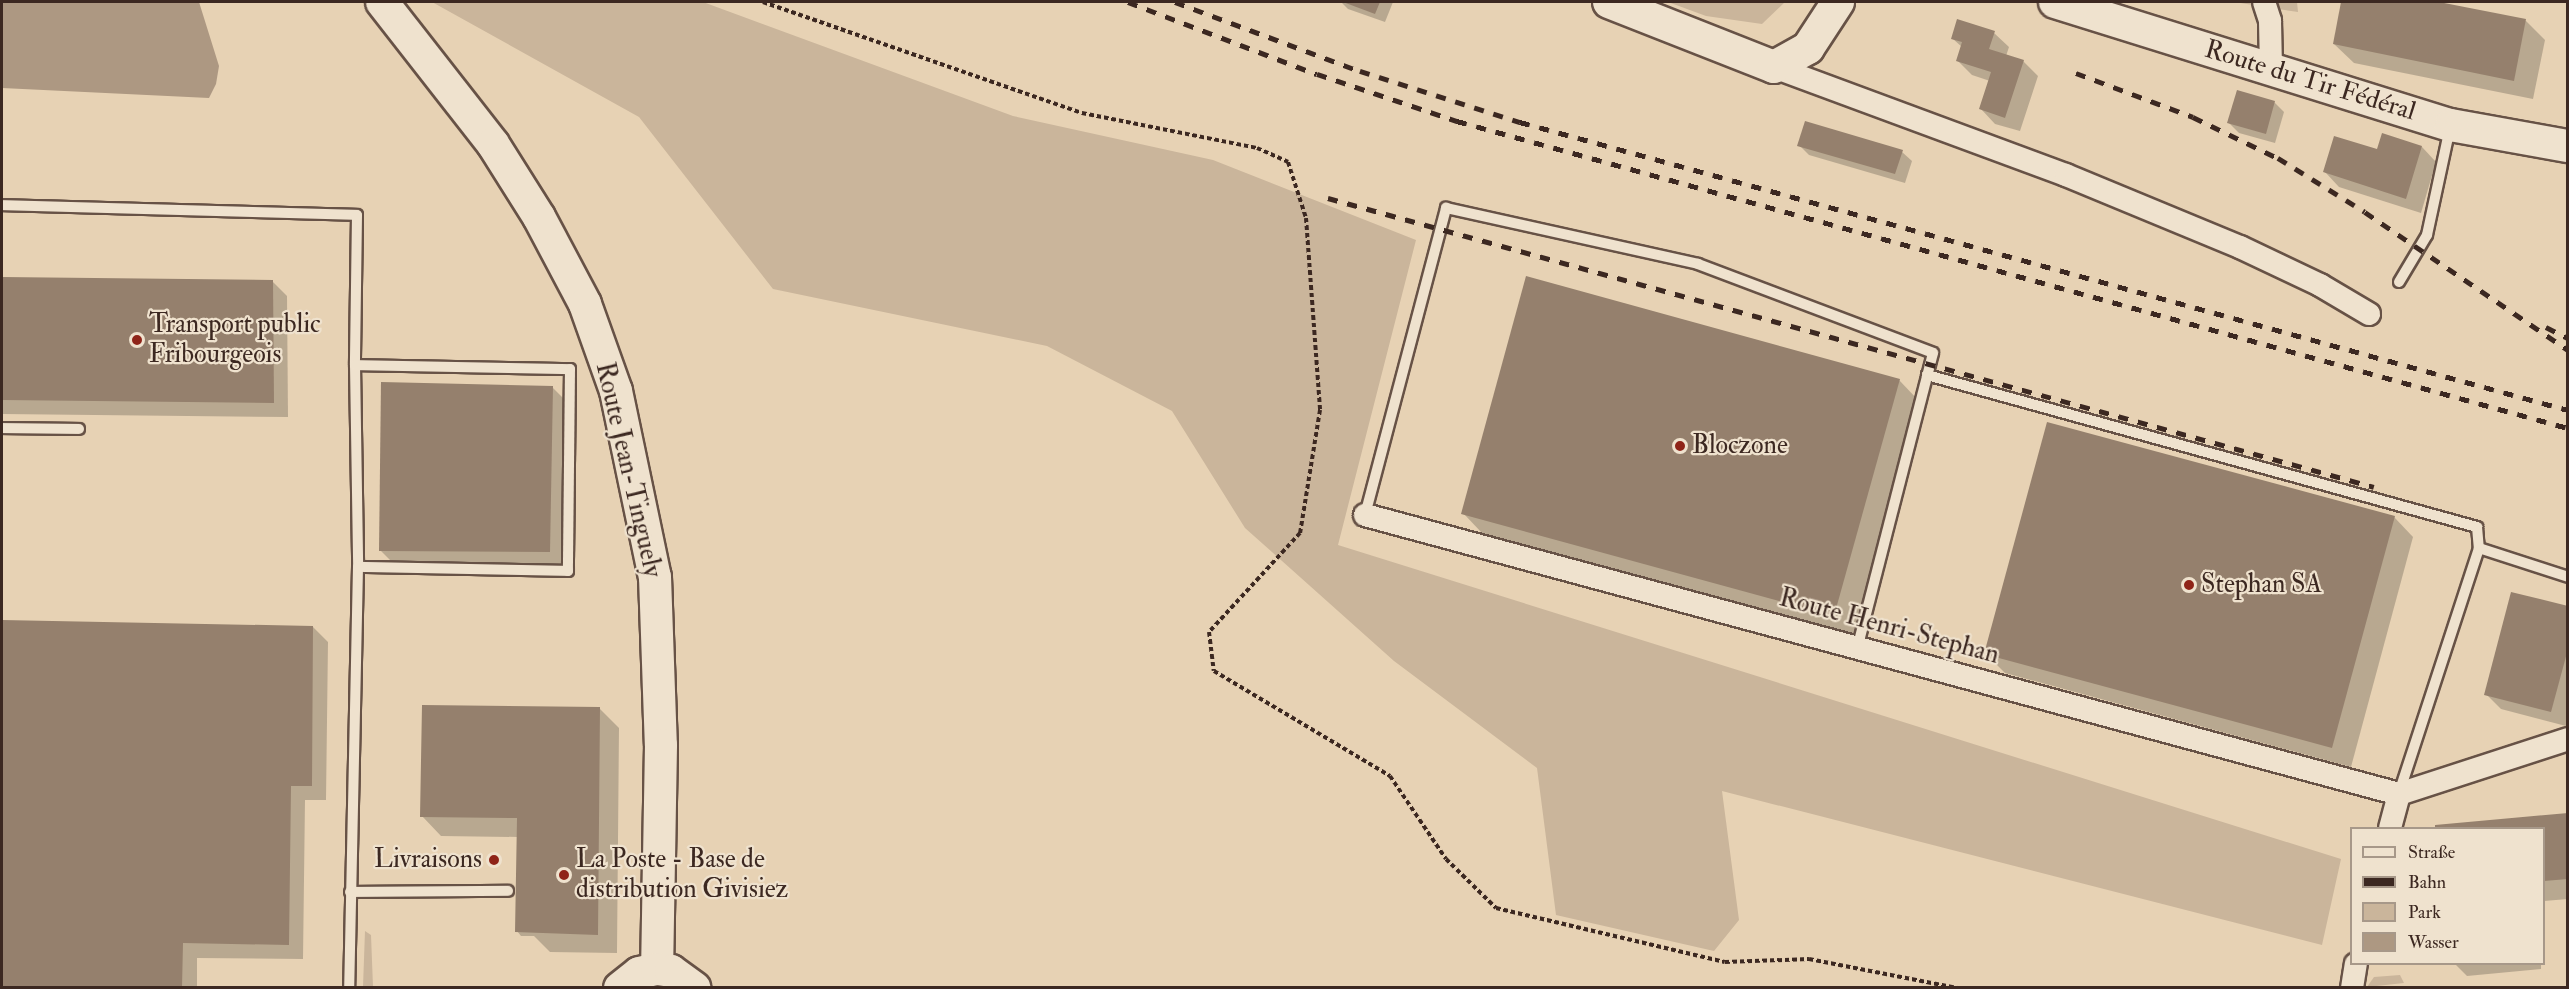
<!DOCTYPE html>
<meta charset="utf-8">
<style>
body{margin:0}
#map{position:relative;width:2569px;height:989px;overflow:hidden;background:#e7d2b4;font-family:"IM FELL Double Pica",serif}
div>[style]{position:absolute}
.green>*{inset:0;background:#cab59b}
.water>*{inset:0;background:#ad9882}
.shadow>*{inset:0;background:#0003}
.building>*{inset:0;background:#95806d}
.path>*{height:4px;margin-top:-2px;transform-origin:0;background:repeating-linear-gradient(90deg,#3c2821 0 4.5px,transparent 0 7.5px)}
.roads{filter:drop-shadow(2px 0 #675246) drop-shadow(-2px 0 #675246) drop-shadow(0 2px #675246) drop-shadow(0 -2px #675246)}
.lane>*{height:10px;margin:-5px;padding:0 5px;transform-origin:5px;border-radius:5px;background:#efe2ce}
.street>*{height:22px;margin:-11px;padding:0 11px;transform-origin:11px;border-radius:11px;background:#efe2ce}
.secondary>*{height:32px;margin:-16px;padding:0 16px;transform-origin:16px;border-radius:16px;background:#efe2ce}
.rail>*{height:4.5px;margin-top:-2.25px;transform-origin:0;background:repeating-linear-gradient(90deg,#3c2821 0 10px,transparent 0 20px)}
.dots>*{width:16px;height:16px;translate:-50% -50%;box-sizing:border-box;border:3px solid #efe2ce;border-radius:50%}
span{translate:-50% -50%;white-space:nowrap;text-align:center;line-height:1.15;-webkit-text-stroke:4.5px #efe2ce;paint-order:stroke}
.street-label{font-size:26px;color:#3c2821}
.poi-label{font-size:26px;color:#3c2821}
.left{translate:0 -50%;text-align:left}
.right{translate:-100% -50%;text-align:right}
.frame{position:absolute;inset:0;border:3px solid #3c2821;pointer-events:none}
.legend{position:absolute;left:2350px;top:827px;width:195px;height:138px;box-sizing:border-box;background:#efe2ce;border:2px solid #a79889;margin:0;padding:8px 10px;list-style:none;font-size:18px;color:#3c2821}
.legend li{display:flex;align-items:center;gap:12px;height:30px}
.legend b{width:30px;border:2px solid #a79889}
</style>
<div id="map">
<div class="green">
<i style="clip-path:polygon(432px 2px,703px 2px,1013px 116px,1213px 160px,1416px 240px,1338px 545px,2341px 859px,2322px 945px,1722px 791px,1739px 920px,1714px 951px,1556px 915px,1537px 768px,1394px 661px,1245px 528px,1172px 411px,1047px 346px,773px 289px,639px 117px)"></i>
<i style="clip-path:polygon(1668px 2px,1785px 2px,1762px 24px,1706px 16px)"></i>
<i style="clip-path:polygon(2234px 2px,2297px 2px,2298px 12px)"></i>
<i style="clip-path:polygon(365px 931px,371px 935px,373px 987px,363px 987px)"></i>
<i style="clip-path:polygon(2400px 975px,2404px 983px,2367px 987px,2374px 977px)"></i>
</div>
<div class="water">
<i style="clip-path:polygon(2px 2px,199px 2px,219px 66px,216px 84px,209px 98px,2px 88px)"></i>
</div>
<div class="shadow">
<i style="clip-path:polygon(1341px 2px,1393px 2px,1385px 22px,1348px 9px)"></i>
<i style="clip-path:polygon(2343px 2px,2431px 2px,2526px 21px,2545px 40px,2533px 99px,2354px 63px,2334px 44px)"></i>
<i style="clip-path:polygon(1994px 33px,2009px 47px,2006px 56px,2023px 61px,2038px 76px,2020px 131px,1995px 124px,1981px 109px,1990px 81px,1972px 75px,1957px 60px,1962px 47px,1953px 39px)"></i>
<i style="clip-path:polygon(2274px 102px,2284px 112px,2275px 143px,2239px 133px,2229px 123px)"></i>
<i style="clip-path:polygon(1799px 145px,1902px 152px,1912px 161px,1905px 183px,1809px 155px)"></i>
<i style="clip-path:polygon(2422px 147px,2436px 162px,2421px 213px,2339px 187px,2325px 172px)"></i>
<i style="clip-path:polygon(2px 278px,272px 281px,287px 296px,288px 417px,2px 414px)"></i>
<i style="clip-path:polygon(1899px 380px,1918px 400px,1854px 634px,1482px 533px,1463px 513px)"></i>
<i style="clip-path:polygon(552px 387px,567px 402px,564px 566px,395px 565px,380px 550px)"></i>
<i style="clip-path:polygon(2394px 517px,2413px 537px,2351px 767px,2005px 673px,1986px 654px)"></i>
<i style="clip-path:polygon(2568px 608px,2566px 726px,2501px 709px,2486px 694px)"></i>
<i style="clip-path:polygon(2px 622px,313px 627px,328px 642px,326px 800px,305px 800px,303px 959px,197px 958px,197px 988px,2px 988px)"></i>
<i style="clip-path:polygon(600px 709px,619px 728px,617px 953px,550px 952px,534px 936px,521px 936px,517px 931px,518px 837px,441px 836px,422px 816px)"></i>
<i style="clip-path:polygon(2568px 815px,2568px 899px,2544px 901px,2544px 828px,2437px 828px)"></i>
<i style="clip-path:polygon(2455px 964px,2541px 964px,2541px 969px,2467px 976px)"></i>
</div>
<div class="building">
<i style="clip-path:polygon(1343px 2px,1380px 2px,1375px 14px)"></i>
<i style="clip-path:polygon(2341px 2px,2439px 2px,2526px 19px,2514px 81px,2333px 44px)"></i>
<i style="clip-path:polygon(1957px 19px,1995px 31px,1989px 49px,2024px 60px,2005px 118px,1979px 109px,1991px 72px,1956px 61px,1962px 42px,1951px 39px)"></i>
<i style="clip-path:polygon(2237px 90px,2275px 101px,2266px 134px,2227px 123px)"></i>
<i style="clip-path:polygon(1805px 121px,1903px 150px,1895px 174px,1797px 146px)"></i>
<i style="clip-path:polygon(2382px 133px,2422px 146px,2406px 199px,2323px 172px,2334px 136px,2377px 149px)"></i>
<i style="clip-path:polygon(1526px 276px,1900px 379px,1834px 616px,1461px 514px)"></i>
<i style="clip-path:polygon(2px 277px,273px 280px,274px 403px,2px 400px)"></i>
<i style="clip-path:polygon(381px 382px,553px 386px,550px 552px,379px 551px)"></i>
<i style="clip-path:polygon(2047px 422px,2395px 516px,2332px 748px,1984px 654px)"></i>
<i style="clip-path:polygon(2511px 592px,2568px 606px,2568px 649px,2551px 712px,2484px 695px)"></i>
<i style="clip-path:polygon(2px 620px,313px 626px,312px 786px,291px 786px,289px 945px,183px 943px,182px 988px,2px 986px)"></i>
<i style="clip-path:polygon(422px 705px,600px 707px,598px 935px,515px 932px,517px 818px,420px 817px)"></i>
<i style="clip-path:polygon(2568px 813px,2568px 879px,2544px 881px,2544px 828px,2435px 828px,2435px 825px)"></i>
</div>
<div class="path">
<i style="left:763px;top:2px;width:338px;rotate:19.2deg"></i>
<i style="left:1082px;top:113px;width:178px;rotate:11.3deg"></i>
<i style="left:1257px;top:148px;width:34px;rotate:24deg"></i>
<i style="left:1288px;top:162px;width:59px;rotate:72.2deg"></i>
<i style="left:1306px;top:218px;width:193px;rotate:85.8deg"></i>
<i style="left:1320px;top:410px;width:125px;rotate:99.2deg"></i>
<i style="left:1300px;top:533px;width:134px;rotate:132.6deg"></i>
<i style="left:1209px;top:632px;width:39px;rotate:83deg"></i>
<i style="left:1214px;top:671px;width:205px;rotate:30.8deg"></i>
<i style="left:1390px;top:776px;width:100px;rotate:56deg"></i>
<i style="left:1446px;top:859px;width:70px;rotate:44.4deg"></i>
<i style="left:1496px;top:908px;width:235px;rotate:13.3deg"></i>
<i style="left:1725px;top:962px;width:84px;rotate:-2deg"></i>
<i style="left:1809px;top:959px;width:151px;rotate:11.1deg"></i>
</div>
<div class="roads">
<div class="lane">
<i style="left:2px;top:205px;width:355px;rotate:1.6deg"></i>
<i style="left:357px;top:215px;width:150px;rotate:90.8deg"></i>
<i style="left:355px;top:365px;width:202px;rotate:89.1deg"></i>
<i style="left:358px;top:567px;width:421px;rotate:91.2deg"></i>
<i style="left:2399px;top:282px;width:55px;rotate:-59.2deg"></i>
<i style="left:2427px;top:235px;width:109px;rotate:-77.9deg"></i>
<i style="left:355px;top:365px;width:215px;rotate:1.1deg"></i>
<i style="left:570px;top:369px;width:202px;rotate:90.6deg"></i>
<i style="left:568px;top:571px;width:210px;rotate:-178.9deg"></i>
<i style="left:1927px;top:375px;width:571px;rotate:15.45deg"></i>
<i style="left:2477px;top:527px;width:21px;rotate:85deg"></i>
<i style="left:2px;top:428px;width:77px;rotate:0.7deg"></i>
<i style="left:1365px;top:515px;width:318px;rotate:-75.2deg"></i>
<i style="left:1446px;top:208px;width:258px;rotate:12.5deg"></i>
<i style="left:1698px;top:264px;width:251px;rotate:20.7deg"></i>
<i style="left:1933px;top:353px;width:305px;rotate:104.4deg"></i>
<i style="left:2399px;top:793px;width:258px;rotate:-71.9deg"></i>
<i style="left:2479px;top:548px;width:94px;rotate:18deg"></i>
<i style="left:350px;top:892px;width:158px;rotate:-0.4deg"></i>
</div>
<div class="street">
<i style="left:2264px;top:2px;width:20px;rotate:72deg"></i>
<i style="left:2270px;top:21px;width:48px;rotate:88.8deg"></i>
<i style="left:1774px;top:67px;width:311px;rotate:20.3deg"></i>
<i style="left:2066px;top:175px;width:188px;rotate:22.5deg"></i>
<i style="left:2240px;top:247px;width:89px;rotate:25.4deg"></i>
<i style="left:2320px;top:285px;width:57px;rotate:30.6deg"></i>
<i style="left:1365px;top:515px;width:1071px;rotate:15.1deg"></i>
<i style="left:2390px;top:828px;width:35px;rotate:-75deg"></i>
<i style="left:2399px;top:794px;width:178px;rotate:-18deg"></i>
<i style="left:2352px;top:988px;width:24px;rotate:-81deg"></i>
</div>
<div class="secondary">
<i style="left:382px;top:2px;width:180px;rotate:52deg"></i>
<i style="left:493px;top:144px;width:86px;rotate:57.8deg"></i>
<i style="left:539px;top:217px;width:98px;rotate:62.1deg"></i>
<i style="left:585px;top:304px;width:92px;rotate:70.4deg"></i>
<i style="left:616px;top:391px;width:190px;rotate:78.2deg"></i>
<i style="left:655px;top:577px;width:168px;rotate:88deg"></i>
<i style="left:661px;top:745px;width:224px;rotate:91deg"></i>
<i style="left:1609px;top:2px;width:177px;rotate:21.5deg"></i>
<i style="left:1774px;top:67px;width:39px;rotate:-29deg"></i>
<i style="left:1808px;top:48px;width:55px;rotate:-56.9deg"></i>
<i style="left:2055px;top:2px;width:415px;rotate:17.3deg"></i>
<i style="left:2451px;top:125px;width:119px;rotate:10.2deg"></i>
<i style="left:620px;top:988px;width:24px;rotate:-38deg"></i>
<i style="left:639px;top:973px;width:18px;rotate:-13deg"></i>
<i style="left:657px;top:969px;width:14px;rotate:8deg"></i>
<i style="left:671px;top:971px;width:29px;rotate:36deg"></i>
</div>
</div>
<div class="rail">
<i style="left:1128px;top:2px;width:202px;rotate:20.9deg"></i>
<i style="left:1317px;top:74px;width:148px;rotate:18.6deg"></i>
<i style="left:1457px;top:121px;width:1153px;rotate:15.45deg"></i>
<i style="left:1175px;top:2px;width:197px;rotate:20.5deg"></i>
<i style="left:1360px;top:71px;width:168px;rotate:17.7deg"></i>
<i style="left:1520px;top:122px;width:1087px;rotate:15.37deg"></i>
<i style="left:2076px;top:73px;width:125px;rotate:20.6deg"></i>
<i style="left:2193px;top:117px;width:94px;rotate:25.8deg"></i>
<i style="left:2278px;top:158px;width:102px;rotate:31.8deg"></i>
<i style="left:2365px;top:212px;width:245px;rotate:34.2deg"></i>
<i style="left:1328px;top:198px;width:1085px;rotate:15.44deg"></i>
<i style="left:2546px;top:327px;width:25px;rotate:27deg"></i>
</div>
<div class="dots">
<i style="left:137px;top:340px;background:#8f2418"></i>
<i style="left:1680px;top:446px;background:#8f2418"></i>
<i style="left:2189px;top:585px;background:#8f2418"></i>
<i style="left:494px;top:860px;background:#8f2418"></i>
<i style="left:564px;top:875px;background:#8f2418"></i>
</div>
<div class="street-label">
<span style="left:2310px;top:81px;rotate:17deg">Route du Tir Fédéral</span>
<span style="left:628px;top:470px;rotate:77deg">Route Jean-Tinguely</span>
<span style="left:1889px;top:627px;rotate:15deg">Route Henri-Stephan</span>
</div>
<div class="poi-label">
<span class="left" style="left:149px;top:340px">Transport public<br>Fribourgeois</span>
<span class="left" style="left:1692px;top:446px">Bloczone</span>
<span class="left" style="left:2201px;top:585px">Stephan SA</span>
<span class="right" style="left:482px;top:860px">Livraisons</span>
<span class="left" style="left:576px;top:875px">La Poste - Base de<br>distribution Givisiez</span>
</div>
<div class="frame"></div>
<ul class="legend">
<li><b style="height:8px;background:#efe2ce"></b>Straße</li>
<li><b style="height:8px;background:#3c2821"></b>Bahn</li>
<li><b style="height:16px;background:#cab59b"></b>Park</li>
<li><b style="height:16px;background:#ad9882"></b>Wasser</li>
</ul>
</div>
